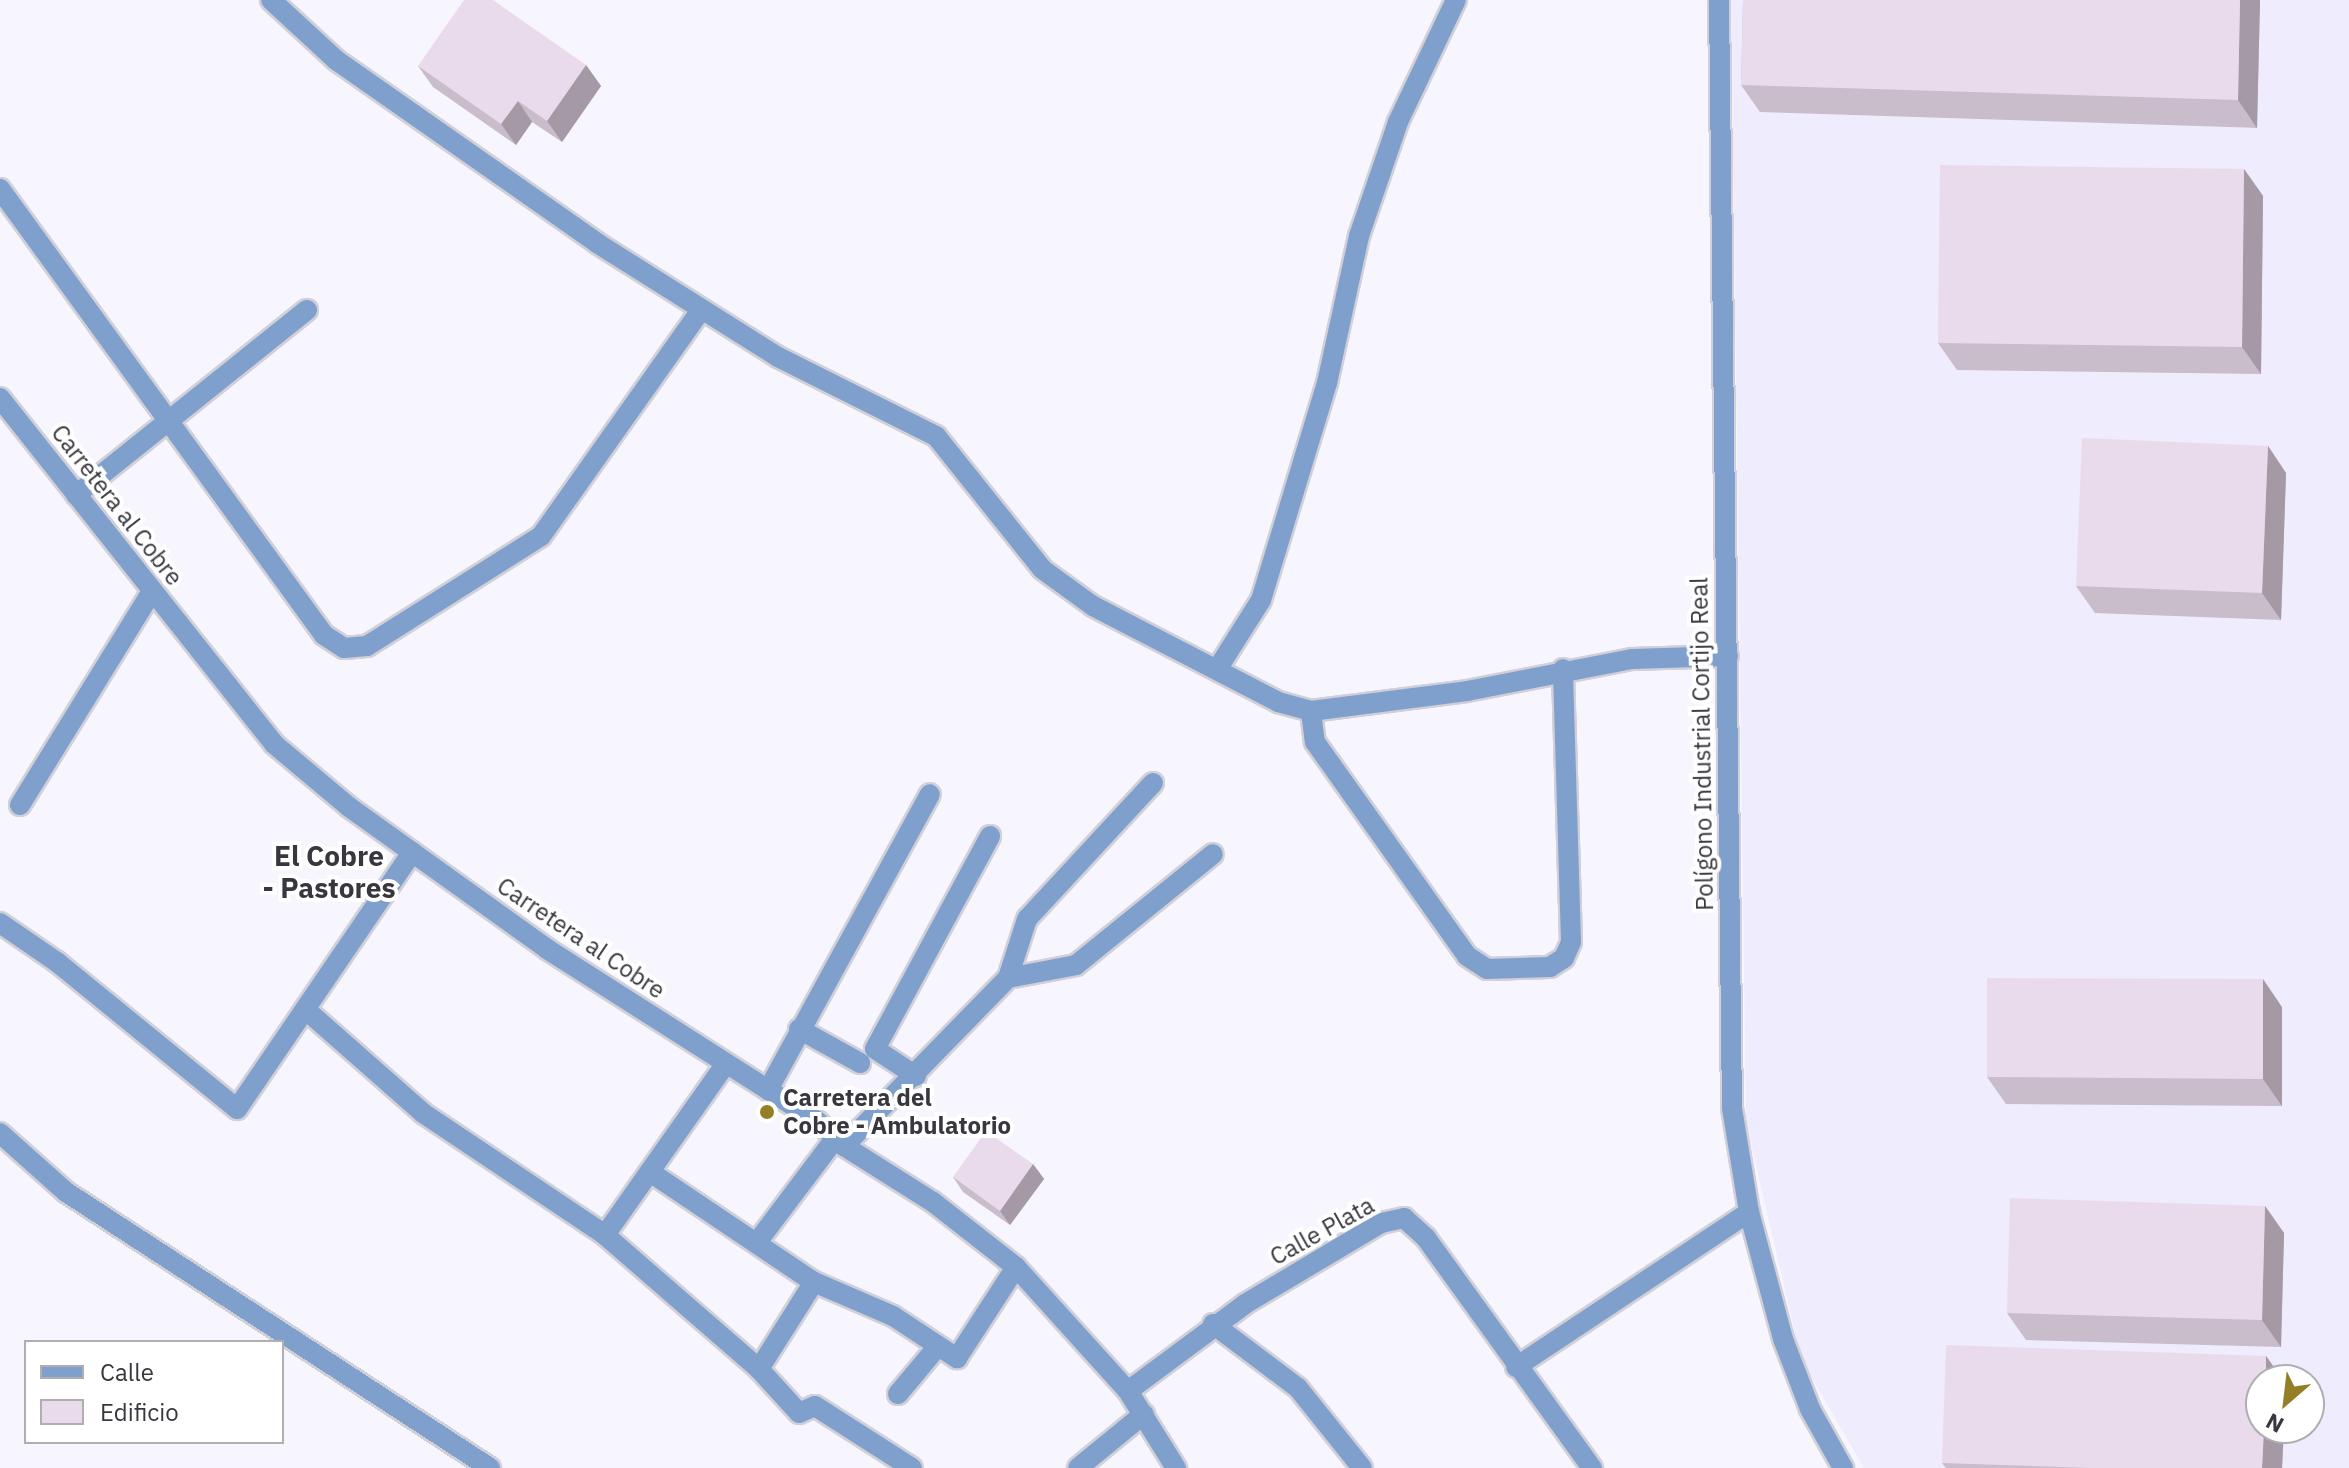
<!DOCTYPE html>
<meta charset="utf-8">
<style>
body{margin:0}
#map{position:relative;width:2349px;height:1468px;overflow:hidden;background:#f7f6fe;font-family:"IBM Plex Sans",sans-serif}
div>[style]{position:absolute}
.built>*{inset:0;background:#eeecfd}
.roads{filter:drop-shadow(2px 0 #d1d0d8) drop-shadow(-2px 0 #d1d0d8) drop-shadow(0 2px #d1d0d8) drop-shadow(0 -2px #d1d0d8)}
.minor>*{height:20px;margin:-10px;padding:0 10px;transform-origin:10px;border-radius:10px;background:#7fa0cd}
.wall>*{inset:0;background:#c9bccb}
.shaded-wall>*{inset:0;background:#a499a5}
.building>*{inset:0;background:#eadbec}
.dots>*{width:22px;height:22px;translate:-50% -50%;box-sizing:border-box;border:4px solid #fff;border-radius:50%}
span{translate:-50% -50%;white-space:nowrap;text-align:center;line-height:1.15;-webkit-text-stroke:8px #fff;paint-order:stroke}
.street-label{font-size:24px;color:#38373f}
.poi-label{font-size:24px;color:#38373f;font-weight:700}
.left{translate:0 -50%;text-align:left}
.quarter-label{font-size:28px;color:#38373f;font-weight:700}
.legend{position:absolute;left:24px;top:1340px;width:260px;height:104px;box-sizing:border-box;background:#fff;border:2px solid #afafb2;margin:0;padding:10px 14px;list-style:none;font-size:24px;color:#38373f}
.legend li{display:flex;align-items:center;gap:16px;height:40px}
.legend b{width:40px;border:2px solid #afafb2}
.north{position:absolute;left:2245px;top:1364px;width:80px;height:80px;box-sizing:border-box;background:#fff;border:2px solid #afafb2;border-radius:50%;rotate:208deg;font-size:22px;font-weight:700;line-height:32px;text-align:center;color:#38373f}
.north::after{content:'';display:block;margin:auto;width:28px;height:36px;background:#947e26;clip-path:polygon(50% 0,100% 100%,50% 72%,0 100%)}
</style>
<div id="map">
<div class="built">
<i style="clip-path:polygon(evenodd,1731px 0,2349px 0,2349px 1468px,1864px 1468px,1801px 1359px,1746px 1122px,1731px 0,2261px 1380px,2309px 1380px,2309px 1428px,2261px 1428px,2261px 1380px)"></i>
</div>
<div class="roads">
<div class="minor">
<i style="left:271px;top:0;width:88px;rotate:42.7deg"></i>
<i style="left:336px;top:60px;width:319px;rotate:35deg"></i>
<i style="left:597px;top:243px;width:214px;rotate:32.2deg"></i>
<i style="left:778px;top:357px;width:177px;rotate:26.6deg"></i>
<i style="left:936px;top:436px;width:170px;rotate:51.4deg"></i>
<i style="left:1042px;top:569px;width:63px;rotate:36deg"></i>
<i style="left:1093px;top:606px;width:208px;rotate:27.4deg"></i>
<i style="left:1278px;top:702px;width:34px;rotate:15deg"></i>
<i style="left:1311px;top:711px;width:157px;rotate:-7.3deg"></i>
<i style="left:1467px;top:691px;width:168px;rotate:-11deg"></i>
<i style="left:1632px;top:659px;width:96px;rotate:-1.8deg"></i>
<i style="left:1719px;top:0;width:1108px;rotate:89.33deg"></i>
<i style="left:1732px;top:1108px;width:105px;rotate:80.7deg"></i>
<i style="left:1749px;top:1212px;width:131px;rotate:75deg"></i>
<i style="left:1783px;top:1339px;width:75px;rotate:68.9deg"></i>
<i style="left:1810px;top:1409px;width:68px;rotate:60.8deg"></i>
<i style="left:0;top:189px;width:551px;rotate:54deg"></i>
<i style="left:324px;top:635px;width:24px;rotate:33deg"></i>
<i style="left:344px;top:648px;width:23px;rotate:-5deg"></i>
<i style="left:367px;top:646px;width:206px;rotate:-32.3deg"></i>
<i style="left:541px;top:536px;width:277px;rotate:-54.7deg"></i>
<i style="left:0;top:398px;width:441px;rotate:51.6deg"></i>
<i style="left:274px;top:744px;width:98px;rotate:40deg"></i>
<i style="left:349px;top:807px;width:244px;rotate:35.6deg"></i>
<i style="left:547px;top:949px;width:320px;rotate:32.5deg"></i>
<i style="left:817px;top:1121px;width:37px;rotate:43deg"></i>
<i style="left:844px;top:1146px;width:105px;rotate:32.2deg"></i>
<i style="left:933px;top:1202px;width:105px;rotate:38.1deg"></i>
<i style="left:1016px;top:1267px;width:167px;rotate:47.9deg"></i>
<i style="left:1128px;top:1391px;width:91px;rotate:58.1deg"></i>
<i style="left:76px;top:495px;width:296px;rotate:-38.7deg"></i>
<i style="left:1218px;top:668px;width:80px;rotate:-57.7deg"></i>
<i style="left:1261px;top:600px;width:227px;rotate:-73.1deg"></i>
<i style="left:1327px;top:383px;width:150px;rotate:-77.7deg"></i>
<i style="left:1359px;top:236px;width:120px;rotate:-71.1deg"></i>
<i style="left:1398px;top:122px;width:135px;rotate:-64.6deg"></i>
<i style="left:1311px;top:711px;width:31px;rotate:83deg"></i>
<i style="left:1315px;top:742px;width:262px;rotate:54.6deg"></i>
<i style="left:1467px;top:956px;width:24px;rotate:33deg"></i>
<i style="left:1487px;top:969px;width:63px;rotate:-1.8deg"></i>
<i style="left:1550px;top:967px;width:17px;rotate:-33deg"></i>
<i style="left:1564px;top:958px;width:17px;rotate:-66deg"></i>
<i style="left:1571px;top:942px;width:273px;rotate:-91.7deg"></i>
<i style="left:1153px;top:783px;width:185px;rotate:132.8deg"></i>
<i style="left:1027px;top:919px;width:62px;rotate:107.9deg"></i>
<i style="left:1008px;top:978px;width:69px;rotate:-10.8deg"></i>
<i style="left:1076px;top:965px;width:176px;rotate:-39deg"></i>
<i style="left:20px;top:805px;width:251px;rotate:-58.3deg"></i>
<i style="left:0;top:923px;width:69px;rotate:34.4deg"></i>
<i style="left:57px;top:962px;width:232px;rotate:39.2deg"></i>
<i style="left:237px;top:1109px;width:311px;rotate:-55.7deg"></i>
<i style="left:305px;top:1009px;width:157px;rotate:41.4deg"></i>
<i style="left:423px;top:1113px;width:219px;rotate:33.8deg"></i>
<i style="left:605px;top:1235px;width:204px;rotate:41deg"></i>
<i style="left:759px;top:1369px;width:59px;rotate:47.7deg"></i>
<i style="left:799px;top:1413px;width:17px;rotate:-24deg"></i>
<i style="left:815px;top:1406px;width:115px;rotate:32.6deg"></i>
<i style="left:799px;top:1029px;width:70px;rotate:29.1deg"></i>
<i style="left:916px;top:1076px;width:49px;rotate:-146.6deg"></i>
<i style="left:875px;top:1049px;width:242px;rotate:-61.6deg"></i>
<i style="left:768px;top:1090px;width:337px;rotate:-61.3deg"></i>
<i style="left:0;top:1133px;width:89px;rotate:41.8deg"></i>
<i style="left:66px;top:1192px;width:506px;rotate:33.06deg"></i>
<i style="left:844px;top:1146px;width:235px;rotate:-45.7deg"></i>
<i style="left:650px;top:1172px;width:197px;rotate:33.9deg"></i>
<i style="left:814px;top:1282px;width:86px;rotate:23.3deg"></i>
<i style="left:893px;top:1316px;width:77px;rotate:33.3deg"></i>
<i style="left:957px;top:1358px;width:108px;rotate:-57deg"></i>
<i style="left:605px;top:1235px;width:208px;rotate:-54.8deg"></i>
<i style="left:758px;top:1241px;width:131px;rotate:-53deg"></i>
<i style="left:1213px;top:1324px;width:106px;rotate:37deg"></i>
<i style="left:1298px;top:1388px;width:102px;rotate:51.3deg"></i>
<i style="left:1516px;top:1367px;width:280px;rotate:-33.6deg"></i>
<i style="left:759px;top:1369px;width:103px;rotate:-57.7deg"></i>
<i style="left:1128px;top:1391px;width:146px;rotate:-36.6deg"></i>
<i style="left:1245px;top:1304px;width:158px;rotate:-30.8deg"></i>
<i style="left:1381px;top:1223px;width:24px;rotate:-12deg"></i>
<i style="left:1404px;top:1218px;width:30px;rotate:42deg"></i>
<i style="left:1426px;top:1238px;width:284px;rotate:54.2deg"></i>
<i style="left:898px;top:1394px;width:62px;rotate:-50.2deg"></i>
<i style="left:1078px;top:1468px;width:85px;rotate:-39.3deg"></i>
</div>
</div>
<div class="wall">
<i style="clip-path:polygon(1743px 0,2260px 0,2257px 128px,1760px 112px,1741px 85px)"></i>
<i style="clip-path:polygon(586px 65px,601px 86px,562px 142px,532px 122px,516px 145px,433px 87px,418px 66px)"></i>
<i style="clip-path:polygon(2244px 169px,2263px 196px,2261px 374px,1957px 370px,1938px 343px)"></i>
<i style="clip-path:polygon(2268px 446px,2286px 473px,2281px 620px,2095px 613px,2076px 586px)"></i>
<i style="clip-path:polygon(2282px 1007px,2282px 1106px,2006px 1104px,1987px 1077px)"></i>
<i style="clip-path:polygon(1033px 1164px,1044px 1179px,1010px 1225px,963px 1192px,953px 1177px)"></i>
<i style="clip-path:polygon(2265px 1206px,2284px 1233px,2281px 1347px,2026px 1340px,2007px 1313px)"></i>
<i style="clip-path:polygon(2266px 1356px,2283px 1380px,2261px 1380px,2284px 1428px,2282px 1468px,1946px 1468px,1942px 1463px)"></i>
</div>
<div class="shaded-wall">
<i style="clip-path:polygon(2240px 0,2260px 0,2257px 128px,2238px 100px)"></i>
<i style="clip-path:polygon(586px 65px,601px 86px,562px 142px,547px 121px)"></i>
<i style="clip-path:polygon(518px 101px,532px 122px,516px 145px,501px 124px)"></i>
<i style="clip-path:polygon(2244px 169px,2263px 196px,2261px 374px,2242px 347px)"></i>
<i style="clip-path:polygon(2268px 446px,2286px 473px,2281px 620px,2262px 593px)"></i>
<i style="clip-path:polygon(2263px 979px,2282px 1007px,2282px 1106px,2263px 1079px)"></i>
<i style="clip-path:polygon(1033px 1164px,1044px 1179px,1010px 1225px,1000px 1211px)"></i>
<i style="clip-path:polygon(2265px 1206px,2284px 1233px,2281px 1347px,2262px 1320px)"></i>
<i style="clip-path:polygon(2266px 1356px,2283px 1380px,2266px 1380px)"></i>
<i style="clip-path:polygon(2264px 1428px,2284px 1428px,2282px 1468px,2262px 1468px)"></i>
</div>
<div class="building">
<i style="clip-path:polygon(464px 0,493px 0,586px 65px,547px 121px,518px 101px,501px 124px,418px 66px)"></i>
<i style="clip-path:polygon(1743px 0,2240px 0,2238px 100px,1741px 85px)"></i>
<i style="clip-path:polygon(1940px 165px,2244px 169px,2242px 347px,1938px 343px)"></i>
<i style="clip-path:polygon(2082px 438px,2268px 446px,2262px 593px,2076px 586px)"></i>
<i style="clip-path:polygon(1987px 978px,2263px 979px,2263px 1079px,1987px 1077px)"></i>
<i style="clip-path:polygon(986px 1131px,1033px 1164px,1000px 1211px,953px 1177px)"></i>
<i style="clip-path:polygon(2010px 1198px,2265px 1206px,2262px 1320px,2007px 1313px)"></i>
<i style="clip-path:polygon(1946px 1345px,2266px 1356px,2266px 1380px,2261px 1380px,2261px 1428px,2264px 1428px,2262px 1468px,2091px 1468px,1942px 1463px)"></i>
</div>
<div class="dots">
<i style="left:767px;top:1112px;background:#947e26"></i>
</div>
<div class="street-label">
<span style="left:117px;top:505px;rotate:52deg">Carretera al Cobre</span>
<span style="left:1702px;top:744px;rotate:-91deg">Polígono Industrial Cortijo Real</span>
<span style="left:581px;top:938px;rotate:34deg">Carretera al Cobre</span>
<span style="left:1322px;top:1231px;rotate:-29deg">Calle Plata</span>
</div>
<div class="poi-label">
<span class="left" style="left:783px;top:1112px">Carretera del<br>Cobre - Ambulatorio</span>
</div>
<div class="quarter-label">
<span style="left:329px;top:872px">El Cobre<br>- Pastores</span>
</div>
<ul class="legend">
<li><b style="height:10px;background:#7fa0cd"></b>Calle</li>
<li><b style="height:22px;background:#eadbec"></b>Edificio</li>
</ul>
<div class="north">N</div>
</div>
